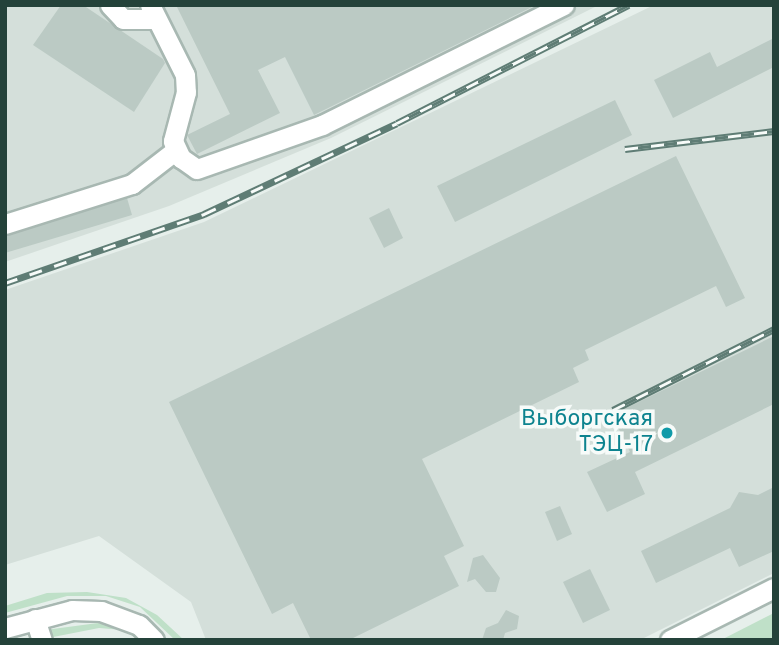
<!DOCTYPE html>
<meta charset="utf-8">
<style>
body{margin:0}
#map{position:relative;width:779px;height:645px;overflow:hidden;background:#e6efeb;font-family:Overpass,sans-serif}
div>[style]{position:absolute}
.built>*{inset:0;background:#d4dfda}
.green>*{inset:0;background:#bfe0c8}
.building>*{inset:0;background:#bbcac4}
.roads{filter:drop-shadow(2px 0 #a8b8b2) drop-shadow(-2px 0 #a8b8b2) drop-shadow(0 2px #a8b8b2) drop-shadow(0 -2px #a8b8b2)}
.minor>*{height:19px;margin:-9.5px;padding:0 9.5px;transform-origin:9.5px;border-radius:9.5px;background:#fff}
.rail>*{height:7px;margin-top:-3.5px;transform-origin:0;background:repeating-linear-gradient(90deg,#f7fbf9 0 13px,#5f7d75 0 26px);box-sizing:border-box;border-block:2px solid #5f7d75}
.dots>*{width:19px;height:19px;translate:-50% -50%;box-sizing:border-box;border:4px solid #f7fbf9;border-radius:50%}
span{translate:-50% -50%;white-space:nowrap;text-align:center;line-height:1.15;-webkit-text-stroke:7px #f7fbf9;paint-order:stroke}
.culture-label{font-size:23px;color:#0d838f}
.right{translate:-100% -50%;text-align:right}
.frame{position:absolute;inset:0;border:7px solid #24423a;pointer-events:none}
</style>
<div id="map">
<div class="built">
<i style="clip-path:polygon(5px 5px,599px 5px,331px 138px,169px 206px,5px 262px)"></i>
<i style="clip-path:polygon(654px 5px,774px 5px,774px 573px,640px 640px,206px 640px,191px 602px,99px 536px,5px 565px,5px 290px,204px 222px)"></i>
</div>
<div class="green">
<i style="clip-path:polygon(47px 593px,87px 592px,126px 598px,157px 615px,184px 640px,175px 640px,140px 607px,106px 596px,67px 596px,5px 613px,5px 606px)"></i>
<i style="clip-path:polygon(774px 613px,774px 640px,721px 640px)"></i>
<i style="clip-path:polygon(98px 623px,124px 630px,99px 628px,48px 638px,45px 630px)"></i>
</div>
<div class="building">
<i style="clip-path:polygon(61px 5px,83px 5px,163px 59px,165px 63px,134px 112px,33px 45px)"></i>
<i style="clip-path:polygon(176px 5px,536px 5px,314px 115px,285px 57px,258px 70px,280px 113px,197px 154px,187px 135px,230px 114px)"></i>
<i style="clip-path:polygon(774px 38px,774px 67px,673px 118px,654px 80px,710px 52px,717px 67px)"></i>
<i style="clip-path:polygon(615px 100px,632px 135px,455px 222px,437px 186px)"></i>
<i style="clip-path:polygon(676px 156px,745px 298px,726px 307px,716px 286px,585px 350px,589px 360px,573px 368px,579px 382px,422px 459px,464px 546px,444px 556px,459px 586px,349px 640px,311px 640px,293px 603px,272px 614px,169px 402px)"></i>
<i style="clip-path:polygon(127px 198px,132px 215px,5px 253px,5px 236px)"></i>
<i style="clip-path:polygon(389px 208px,403px 238px,384px 248px,369px 218px)"></i>
<i style="clip-path:polygon(774px 336px,774px 404px,635px 472px,645px 494px,607px 512px,587px 472px,630px 452px,612px 415px)"></i>
<i style="clip-path:polygon(774px 487px,774px 551px,739px 567px,730px 548px,656px 583px,641px 551px,730px 508px,739px 492px,758px 495px)"></i>
<i style="clip-path:polygon(560px 506px,572px 534px,557px 541px,545px 512px)"></i>
<i style="clip-path:polygon(483px 555px,500px 578px,496px 592px,486px 592px,475px 579px,467px 582px,473px 558px)"></i>
<i style="clip-path:polygon(590px 569px,610px 610px,583px 623px,563px 582px)"></i>
<i style="clip-path:polygon(506px 610px,519px 616px,517px 629px,505px 633px,503px 640px,482px 640px,486px 628px,498px 623px)"></i>
</div>
<div class="roads">
<div class="minor">
<i style="left:110px;top:5px;width:19px;rotate:47deg"></i>
<i style="left:123px;top:19px;width:33px"></i>
<i style="left:150px;top:5px;width:78px;rotate:63.4deg"></i>
<i style="left:185px;top:75px;width:17px;rotate:87deg"></i>
<i style="left:186px;top:92px;width:51px;rotate:104.9deg"></i>
<i style="left:173px;top:141px;width:19px;rotate:65deg"></i>
<i style="left:181px;top:158px;width:19px;rotate:35deg"></i>
<i style="left:197px;top:169px;width:133px;rotate:-19.4deg"></i>
<i style="left:322px;top:125px;width:270px;rotate:-26.4deg"></i>
<i style="left:5px;top:224px;width:133px;rotate:-17.5deg"></i>
<i style="left:132px;top:184px;width:56px;rotate:-37.7deg"></i>
<i style="left:35px;top:619px;width:22px;rotate:72deg"></i>
<i style="left:5px;top:628px;width:69px;rotate:-15deg"></i>
<i style="left:72px;top:610px;width:29px;rotate:2deg"></i>
<i style="left:101px;top:611px;width:40px;rotate:20.2deg"></i>
<i style="left:139px;top:625px;width:21px;rotate:45deg"></i>
<i style="left:670px;top:640px;width:116px;rotate:-26.6deg"></i>
</div>
</div>
<div class="rail">
<i style="left:625px;top:149px;width:150px;rotate:-6.9deg"></i>
<i style="left:5px;top:283px;width:211px;rotate:-19.1deg"></i>
<i style="left:204px;top:214px;width:213px;rotate:-25.2deg"></i>
<i style="left:397px;top:123px;width:260px;rotate:-27deg"></i>
<i style="left:613px;top:410px;width:180px;rotate:-26.7deg"></i>
</div>
<div class="dots">
<i style="left:667px;top:433px;background:#0f9aa8"></i>
</div>
<div class="culture-label">
<span class="right" style="left:653px;top:433px">Выборгская<br>ТЭЦ-17</span>
</div>
<div class="frame"></div>
</div>
